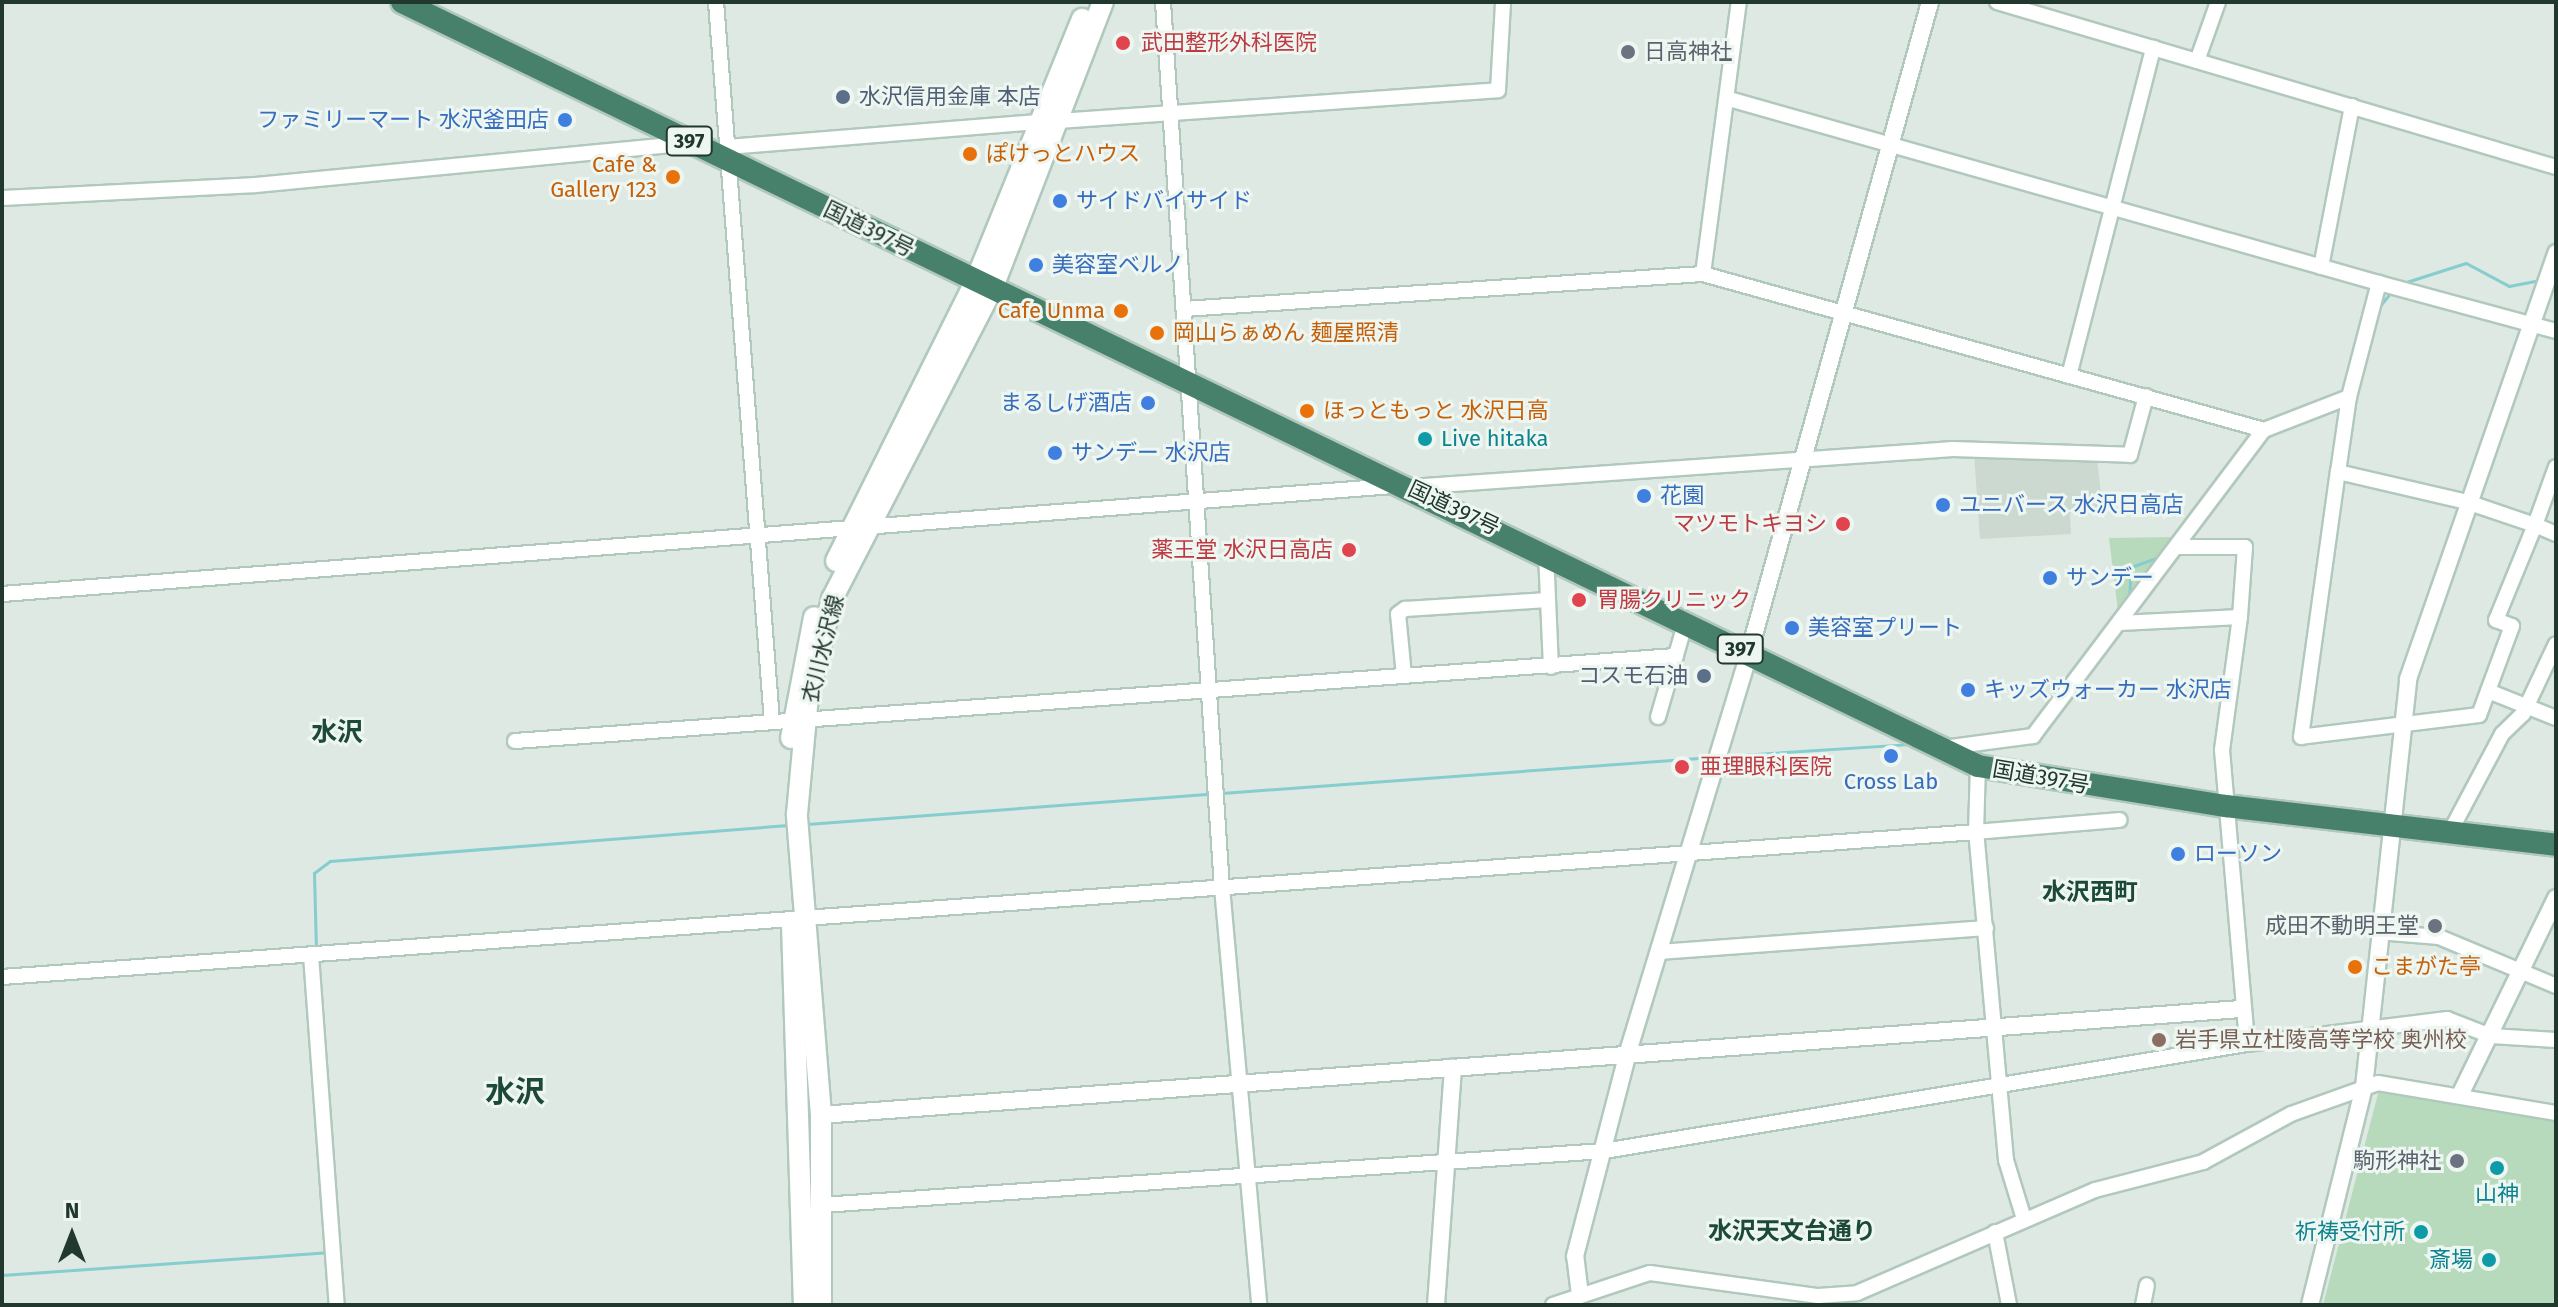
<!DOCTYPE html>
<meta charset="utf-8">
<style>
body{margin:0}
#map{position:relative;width:2558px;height:1307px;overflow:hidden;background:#dde9e2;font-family:"Fira Sans","Noto Sans JP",sans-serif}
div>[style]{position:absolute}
.built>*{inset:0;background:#ccd9d1}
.green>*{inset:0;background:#b6dabb}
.stream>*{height:3px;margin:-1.5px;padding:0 1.5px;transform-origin:1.5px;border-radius:1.5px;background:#85cdce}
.roads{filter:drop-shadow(2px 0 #b1c8bd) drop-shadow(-2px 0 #b1c8bd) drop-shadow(0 2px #b1c8bd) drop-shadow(0 -2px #b1c8bd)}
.minor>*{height:14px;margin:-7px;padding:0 7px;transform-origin:7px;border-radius:7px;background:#fff}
.tertiary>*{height:16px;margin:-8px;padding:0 8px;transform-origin:8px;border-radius:8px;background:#fff}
.secondary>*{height:20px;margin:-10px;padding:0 10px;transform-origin:10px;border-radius:10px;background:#fff}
.trunk>*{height:22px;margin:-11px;padding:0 11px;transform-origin:11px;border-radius:11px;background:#47806b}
.dots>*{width:22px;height:22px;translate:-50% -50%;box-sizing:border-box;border:4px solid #eef6f1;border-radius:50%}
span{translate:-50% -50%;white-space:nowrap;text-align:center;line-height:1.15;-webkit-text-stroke:6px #eef6f1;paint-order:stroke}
.shield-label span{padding:2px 6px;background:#eef6f1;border:2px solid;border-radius:6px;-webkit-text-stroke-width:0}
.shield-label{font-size:20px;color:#20382e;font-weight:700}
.health-label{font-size:22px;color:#be3a42}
.left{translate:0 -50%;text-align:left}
.right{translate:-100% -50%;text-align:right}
.worship-label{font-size:22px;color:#5b616d}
.service-label{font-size:22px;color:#4e5e75}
.shop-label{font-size:22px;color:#366cbe}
.food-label{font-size:22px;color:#c56008}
.street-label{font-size:22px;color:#20382e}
.culture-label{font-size:22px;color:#0d838f}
.education-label{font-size:22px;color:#785e54}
.neighbourhood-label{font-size:24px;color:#1c4938;font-weight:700}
.quarter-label{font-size:26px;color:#1c4938;font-weight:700}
.district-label{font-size:30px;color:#1c4938;font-weight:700}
.frame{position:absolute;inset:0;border:4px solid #20382e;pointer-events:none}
.north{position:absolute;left:32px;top:1195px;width:80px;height:80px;-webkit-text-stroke:6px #eef6f1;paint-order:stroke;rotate:0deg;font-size:22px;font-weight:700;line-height:32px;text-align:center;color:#20382e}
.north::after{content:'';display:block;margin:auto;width:28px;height:36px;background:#20382e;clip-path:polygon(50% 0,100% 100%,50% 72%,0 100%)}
</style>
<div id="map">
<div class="built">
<i style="clip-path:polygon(1974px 453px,2097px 458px,2103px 512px,2070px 513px,2071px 534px,1980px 539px)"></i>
</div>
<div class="green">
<i style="clip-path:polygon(2176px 537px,2118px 611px,2109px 538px)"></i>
<i style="clip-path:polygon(2379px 1090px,2556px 1118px,2556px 1305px,2323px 1305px)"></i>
</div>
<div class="stream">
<i style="left:2400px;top:284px;width:69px;rotate:-17.7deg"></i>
<i style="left:2466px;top:263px;width:49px;rotate:28.1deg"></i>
<i style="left:2509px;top:286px;width:33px;rotate:-11deg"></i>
<i style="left:2379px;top:307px;width:21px;rotate:-51deg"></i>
<i style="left:2129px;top:600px;width:33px;rotate:-87deg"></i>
<i style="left:2131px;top:567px;width:32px;rotate:-20deg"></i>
<i style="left:1725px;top:756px;width:184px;rotate:-3.7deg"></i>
<i style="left:1222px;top:793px;width:492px;rotate:-4.2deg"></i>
<i style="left:807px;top:824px;width:404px;rotate:-4.3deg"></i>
<i style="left:316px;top:950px;width:77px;rotate:-91.5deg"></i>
<i style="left:314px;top:873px;width:20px;rotate:-37deg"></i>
<i style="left:330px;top:861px;width:463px;rotate:-4.5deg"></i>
<i style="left:337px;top:1251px;width:14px;rotate:-82deg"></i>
<i style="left:2px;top:1275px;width:329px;rotate:-4deg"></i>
</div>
<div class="roads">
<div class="minor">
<i style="left:716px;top:2px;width:722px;rotate:85.55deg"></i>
<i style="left:1163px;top:2px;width:887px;rotate:86.19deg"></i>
<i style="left:1222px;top:887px;width:420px;rotate:84.9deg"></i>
<i style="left:1997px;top:2px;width:583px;rotate:16.45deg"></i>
<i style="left:2197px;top:61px;width:63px;rotate:-70.4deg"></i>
<i style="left:1729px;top:99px;width:676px;rotate:15.81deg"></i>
<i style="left:1058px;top:121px;width:441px;rotate:-4deg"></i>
<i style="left:1498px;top:90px;width:88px;rotate:-86.7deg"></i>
<i style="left:728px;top:147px;width:313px;rotate:-4.6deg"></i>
<i style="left:2px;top:198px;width:253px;rotate:-2.9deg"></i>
<i style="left:255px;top:185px;width:437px;rotate:-5.5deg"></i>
<i style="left:2321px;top:267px;width:164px;rotate:-79.1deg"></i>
<i style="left:1703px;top:274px;width:274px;rotate:-82.5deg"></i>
<i style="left:1184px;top:309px;width:520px;rotate:-3.86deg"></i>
<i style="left:1703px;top:274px;width:582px;rotate:15.54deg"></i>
<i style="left:2069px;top:376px;width:339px;rotate:-75.6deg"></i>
<i style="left:2556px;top:467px;width:62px;rotate:109.9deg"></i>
<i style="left:2535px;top:525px;width:103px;rotate:112.3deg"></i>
<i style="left:2496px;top:620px;width:17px;rotate:21deg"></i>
<i style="left:2512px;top:626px;width:95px;rotate:110.3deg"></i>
<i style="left:2479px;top:715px;width:179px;rotate:173deg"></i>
<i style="left:2301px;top:737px;width:268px;rotate:-82.1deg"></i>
<i style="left:2338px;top:472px;width:132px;rotate:13.1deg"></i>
<i style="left:2467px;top:502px;width:72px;rotate:18.7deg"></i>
<i style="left:2535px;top:525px;width:23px;rotate:23deg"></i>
<i style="left:2338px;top:472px;width:76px;rotate:-81.7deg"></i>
<i style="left:1410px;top:487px;width:544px;rotate:-4deg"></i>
<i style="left:1953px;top:449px;width:177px;rotate:1.9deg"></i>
<i style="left:2130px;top:455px;width:61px;rotate:-74.8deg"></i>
<i style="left:2177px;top:547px;width:68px"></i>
<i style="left:2245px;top:547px;width:70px;rotate:94.1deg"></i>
<i style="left:1546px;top:553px;width:114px;rotate:87.5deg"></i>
<i style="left:2px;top:594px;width:1395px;rotate:-4.44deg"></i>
<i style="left:2120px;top:623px;width:120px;rotate:-2.9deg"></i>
<i style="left:2240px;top:617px;width:134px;rotate:97.7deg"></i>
<i style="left:2222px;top:750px;width:295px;rotate:85.1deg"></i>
<i style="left:1404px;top:676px;width:62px;rotate:-95.5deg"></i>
<i style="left:1398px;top:614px;width:9px;rotate:-36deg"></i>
<i style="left:1405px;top:609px;width:143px;rotate:-3.6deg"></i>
<i style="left:2488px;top:691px;width:73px;rotate:21.7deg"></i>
<i style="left:1658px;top:717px;width:97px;rotate:-73.8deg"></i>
<i style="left:515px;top:741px;width:1164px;rotate:-4.19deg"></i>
<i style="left:1943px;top:748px;width:91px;rotate:-7.6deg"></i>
<i style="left:2033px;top:736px;width:383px;rotate:-53deg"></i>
<i style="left:2264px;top:430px;width:91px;rotate:-21.2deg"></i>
<i style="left:2349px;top:397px;width:118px;rotate:-75.3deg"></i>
<i style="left:2379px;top:283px;width:183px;rotate:15.2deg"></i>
<i style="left:2450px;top:832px;width:111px;rotate:-62deg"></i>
<i style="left:2502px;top:734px;width:29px;rotate:-44deg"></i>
<i style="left:2523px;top:714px;width:77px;rotate:-64.8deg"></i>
<i style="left:2378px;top:932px;width:61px;rotate:4.7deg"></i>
<i style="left:2439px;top:937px;width:127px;rotate:22.7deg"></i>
<i style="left:1659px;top:952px;width:328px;rotate:-4.2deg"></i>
<i style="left:311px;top:955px;width:351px;rotate:85.8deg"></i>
<i style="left:2px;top:977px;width:1979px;rotate:-4.2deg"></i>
<i style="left:1976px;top:832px;width:66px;rotate:-88.3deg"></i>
<i style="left:822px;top:1205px;width:784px;rotate:-3.95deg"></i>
<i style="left:1604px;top:1151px;width:652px;rotate:-9.45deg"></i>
<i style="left:2247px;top:1044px;width:202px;rotate:-7.1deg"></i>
<i style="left:2447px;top:1019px;width:47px;rotate:21.1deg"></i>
<i style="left:2491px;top:1036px;width:65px;rotate:3.5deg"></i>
<i style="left:2024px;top:1219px;width:62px;rotate:-107deg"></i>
<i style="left:2006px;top:1160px;width:329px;rotate:-95.2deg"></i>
<i style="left:1976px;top:832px;width:144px;rotate:-4.8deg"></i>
<i style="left:1995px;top:1232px;width:74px;rotate:79.1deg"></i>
<i style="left:1553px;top:1305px;width:102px;rotate:-18.3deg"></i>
<i style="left:1650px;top:1273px;width:170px;rotate:7.8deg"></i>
<i style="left:1818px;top:1296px;width:39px;rotate:-4deg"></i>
<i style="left:1857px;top:1293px;width:259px;rotate:-23.4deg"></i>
<i style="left:2095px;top:1190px;width:112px;rotate:-14.5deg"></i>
<i style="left:2203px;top:1162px;width:100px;rotate:-28.6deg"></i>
<i style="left:2291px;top:1114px;width:92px;rotate:-19.6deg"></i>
<i style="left:2378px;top:1083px;width:181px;rotate:9.6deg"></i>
<i style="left:2143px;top:1305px;width:20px;rotate:-79deg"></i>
</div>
<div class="tertiary">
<i style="left:2460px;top:1095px;width:219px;rotate:-64deg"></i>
<i style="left:821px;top:1115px;width:1424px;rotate:-4.27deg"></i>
<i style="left:1580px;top:1295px;width:39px;rotate:-97deg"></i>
<i style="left:1575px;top:1256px;width:211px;rotate:-75.4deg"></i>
<i style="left:1628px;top:1052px;width:417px;rotate:-73.1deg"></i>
<i style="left:1749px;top:653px;width:676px;rotate:-74.46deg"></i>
<i style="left:1436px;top:1305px;width:238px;rotate:-85.9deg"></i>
<i style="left:2310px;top:1305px;width:225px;rotate:-76.1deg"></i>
<i style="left:2364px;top:1087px;width:410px;rotate:-83.8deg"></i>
<i style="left:2408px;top:679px;width:451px;rotate:-70.8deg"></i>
</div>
<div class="secondary">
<i style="left:836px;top:561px;width:314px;rotate:-63.5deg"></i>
<i style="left:976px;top:280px;width:282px;rotate:-67.9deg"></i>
<i style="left:791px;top:738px;width:123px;rotate:-79.2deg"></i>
<i style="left:792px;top:925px;width:380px;rotate:88.2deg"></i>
<i style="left:821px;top:1305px;width:190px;rotate:-90deg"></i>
<i style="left:821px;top:1115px;width:302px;rotate:-94.6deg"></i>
<i style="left:797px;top:814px;width:119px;rotate:-84.7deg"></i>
<i style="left:808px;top:696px;width:100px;rotate:-76.1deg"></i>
<i style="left:832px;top:599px;width:351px;rotate:-62.7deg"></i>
<i style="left:993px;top:287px;width:305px;rotate:-68.9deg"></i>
</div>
<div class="trunk">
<i style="left:402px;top:2px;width:1751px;rotate:25.86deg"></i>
<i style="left:1978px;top:766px;width:251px;rotate:9.2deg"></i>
<i style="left:2226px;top:806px;width:332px;rotate:6.7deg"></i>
</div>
</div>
<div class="dots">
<i style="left:1123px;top:43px;background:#e0444e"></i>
<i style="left:1628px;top:52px;background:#6b7280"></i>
<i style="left:843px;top:97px;background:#5c6f8a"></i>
<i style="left:565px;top:120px;background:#3f7fe0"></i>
<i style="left:970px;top:154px;background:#e8710a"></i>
<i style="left:673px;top:177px;background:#e8710a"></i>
<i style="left:1060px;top:201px;background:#3f7fe0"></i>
<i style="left:1036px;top:265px;background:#3f7fe0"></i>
<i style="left:1121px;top:311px;background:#e8710a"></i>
<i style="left:1157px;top:333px;background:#e8710a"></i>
<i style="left:1148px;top:403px;background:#3f7fe0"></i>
<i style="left:1307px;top:411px;background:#e8710a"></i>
<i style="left:1425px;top:439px;background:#0f9aa8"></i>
<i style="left:1055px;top:453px;background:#3f7fe0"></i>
<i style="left:1644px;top:496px;background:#3f7fe0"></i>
<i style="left:1943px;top:505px;background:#3f7fe0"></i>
<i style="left:1843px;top:524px;background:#e0444e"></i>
<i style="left:1349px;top:550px;background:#e0444e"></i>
<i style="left:2050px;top:578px;background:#3f7fe0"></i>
<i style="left:1579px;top:600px;background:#e0444e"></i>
<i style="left:1792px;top:628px;background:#3f7fe0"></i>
<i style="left:1704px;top:676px;background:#5c6f8a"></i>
<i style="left:1968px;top:690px;background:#3f7fe0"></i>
<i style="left:1891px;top:756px;background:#3f7fe0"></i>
<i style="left:1682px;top:767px;background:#e0444e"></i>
<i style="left:2178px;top:854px;background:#3f7fe0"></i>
<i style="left:2435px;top:926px;background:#6b7280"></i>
<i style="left:2355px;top:967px;background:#e8710a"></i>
<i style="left:2159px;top:1040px;background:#8d6e63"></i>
<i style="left:2457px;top:1161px;background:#6b7280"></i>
<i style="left:2497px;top:1168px;background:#0f9aa8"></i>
<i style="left:2421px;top:1232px;background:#0f9aa8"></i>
<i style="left:2489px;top:1260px;background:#0f9aa8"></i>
</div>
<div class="shield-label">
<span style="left:689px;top:141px">397</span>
<span style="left:1740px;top:649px">397</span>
</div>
<div class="health-label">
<span class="left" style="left:1141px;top:43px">武田整形外科医院</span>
<span class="right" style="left:1827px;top:524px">マツモトキヨシ</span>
<span class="right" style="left:1333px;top:550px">薬王堂 水沢日高店</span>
<span class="left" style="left:1597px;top:600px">胃腸クリニック</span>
<span class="left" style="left:1700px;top:767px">亜理眼科医院</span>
</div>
<div class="worship-label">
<span class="left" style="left:1644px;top:52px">日高神社</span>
<span class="right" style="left:2419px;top:926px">成田不動明王堂</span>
<span class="right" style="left:2441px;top:1161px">駒形神社</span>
</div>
<div class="service-label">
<span class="left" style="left:859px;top:97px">水沢信用金庫 本店</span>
<span class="right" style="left:1688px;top:676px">コスモ石油</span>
</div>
<div class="shop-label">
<span class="right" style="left:549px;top:120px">ファミリーマート 水沢釜田店</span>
<span class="left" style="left:1076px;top:201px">サイドバイサイド</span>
<span class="left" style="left:1052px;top:265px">美容室ベルノ</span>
<span class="right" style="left:1132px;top:403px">まるしげ酒店</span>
<span class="left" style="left:1071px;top:453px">サンデー 水沢店</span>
<span class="left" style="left:1660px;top:496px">花園</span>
<span class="left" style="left:1959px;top:505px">ユニバース 水沢日高店</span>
<span class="left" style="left:2066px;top:578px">サンデー</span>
<span class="left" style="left:1808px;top:628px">美容室プリート</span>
<span class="left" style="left:1984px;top:690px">キッズウォーカー 水沢店</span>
<span style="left:1891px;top:782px">Cross Lab</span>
<span class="left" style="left:2194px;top:854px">ローソン</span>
</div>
<div class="food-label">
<span class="left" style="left:986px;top:154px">ぽけっとハウス</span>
<span class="right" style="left:657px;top:177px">Cafe &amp;<br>Gallery 123</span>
<span class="right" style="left:1105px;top:311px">Cafe Unma</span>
<span class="left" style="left:1173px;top:333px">岡山らぁめん 麺屋照清</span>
<span class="left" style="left:1323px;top:411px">ほっともっと 水沢日高</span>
<span class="left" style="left:2371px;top:967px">こまがた亭</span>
</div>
<div class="street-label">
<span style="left:869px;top:229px;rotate:26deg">国道397号</span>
<span style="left:1454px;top:508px;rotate:25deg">国道397号</span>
<span style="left:823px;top:649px;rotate:-76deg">衣川水沢線</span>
<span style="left:2041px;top:777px;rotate:10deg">国道397号</span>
</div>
<div class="culture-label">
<span class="left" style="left:1441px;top:439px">Live hitaka</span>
<span style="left:2497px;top:1194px">山神</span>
<span class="right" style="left:2405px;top:1232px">祈祷受付所</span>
<span class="right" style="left:2473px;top:1260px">斎場</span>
</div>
<div class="education-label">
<span class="left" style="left:2175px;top:1040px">岩手県立杜陵高等学校 奥州校</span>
</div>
<div class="neighbourhood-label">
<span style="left:2090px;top:893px">水沢西町</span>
<span style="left:1792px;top:1232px">水沢天文台通り</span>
</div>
<div class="quarter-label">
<span style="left:337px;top:733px">水沢</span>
</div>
<div class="district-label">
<span style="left:515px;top:1092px">水沢</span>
</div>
<div class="frame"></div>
<div class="north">N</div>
</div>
